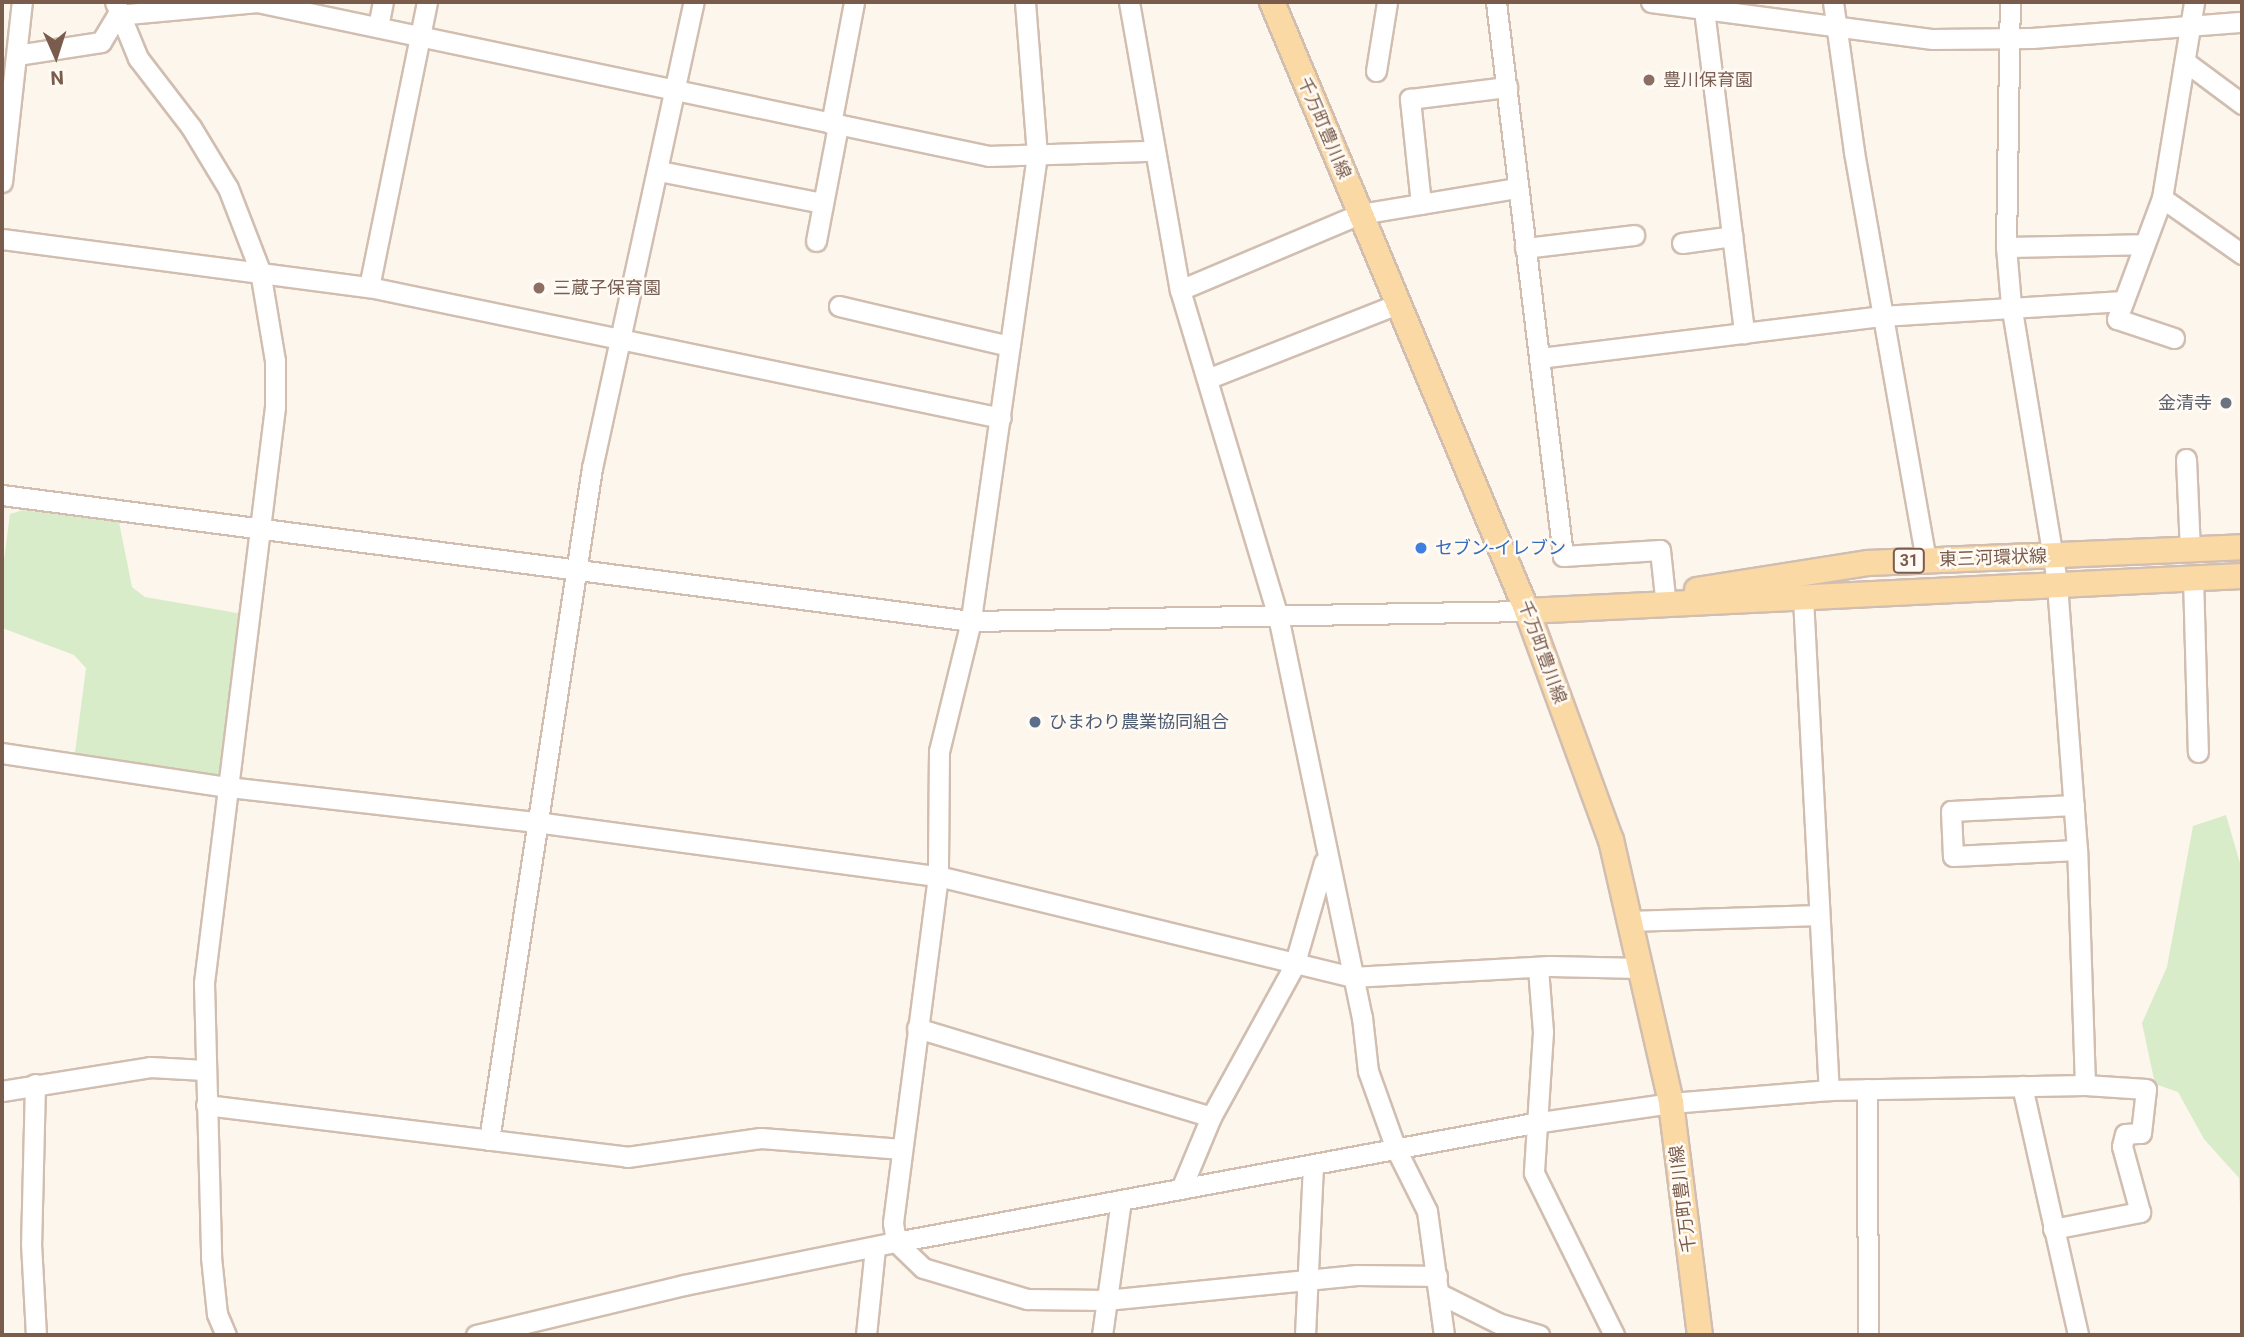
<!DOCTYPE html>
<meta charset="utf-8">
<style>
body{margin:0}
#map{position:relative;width:2244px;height:1337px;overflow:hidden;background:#fdf6ec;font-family:Roboto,"Noto Sans JP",sans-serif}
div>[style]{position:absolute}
.green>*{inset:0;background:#d8ecc9}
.roads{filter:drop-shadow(2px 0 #d1beb0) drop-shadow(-2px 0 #d1beb0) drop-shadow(0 2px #d1beb0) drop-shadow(0 -2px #d1beb0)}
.minor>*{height:19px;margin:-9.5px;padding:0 9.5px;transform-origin:9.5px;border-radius:9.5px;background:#fff}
.major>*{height:24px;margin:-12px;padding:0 12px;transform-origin:12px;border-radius:12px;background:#fbd9a5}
.dots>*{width:19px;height:19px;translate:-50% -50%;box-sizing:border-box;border:4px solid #fffaf3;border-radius:50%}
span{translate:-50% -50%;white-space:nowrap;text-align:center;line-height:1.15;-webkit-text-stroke:5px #fffaf3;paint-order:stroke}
.shield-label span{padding:2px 5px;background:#fffaf3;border:2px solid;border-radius:5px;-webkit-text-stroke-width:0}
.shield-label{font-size:16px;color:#7a5c4d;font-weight:700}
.education-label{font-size:18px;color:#785e54}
.left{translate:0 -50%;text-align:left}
.street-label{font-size:18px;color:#7a5c4d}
.worship-label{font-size:18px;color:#5b616d}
.right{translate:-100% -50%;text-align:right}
.shop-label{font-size:18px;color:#366cbe}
.service-label{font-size:18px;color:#4e5e75}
.frame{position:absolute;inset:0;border:4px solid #7a5c4d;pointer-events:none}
.north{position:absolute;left:21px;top:21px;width:70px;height:70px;-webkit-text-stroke:5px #fffaf3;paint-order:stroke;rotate:177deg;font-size:19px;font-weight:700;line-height:28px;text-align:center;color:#7a5c4d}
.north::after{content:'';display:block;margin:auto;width:24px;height:32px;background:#7a5c4d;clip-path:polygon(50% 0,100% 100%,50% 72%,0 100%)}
</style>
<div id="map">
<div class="green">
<i style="clip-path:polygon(23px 510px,119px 522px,132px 587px,145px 597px,243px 614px,224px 778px,74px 760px,86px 668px,74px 655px,2px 628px,2px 575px,10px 514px)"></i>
<i style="clip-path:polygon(2226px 815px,2242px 870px,2242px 1271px,2239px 1178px,2204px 1139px,2178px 1092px,2155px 1084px,2142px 1023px,2167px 967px,2193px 826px)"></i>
</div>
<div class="roads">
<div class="minor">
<i style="left:115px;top:2px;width:61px;rotate:67.7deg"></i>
<i style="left:138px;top:58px;width:87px;rotate:52.5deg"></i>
<i style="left:191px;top:127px;width:71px;rotate:58.8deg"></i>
<i style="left:228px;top:188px;width:89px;rotate:68.9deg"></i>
<i style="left:260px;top:271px;width:91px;rotate:80.5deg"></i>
<i style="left:275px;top:361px;width:46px;rotate:90deg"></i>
<i style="left:275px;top:407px;width:580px;rotate:97.03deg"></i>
<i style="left:204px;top:983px;width:274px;rotate:88.5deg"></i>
<i style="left:211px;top:1257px;width:57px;rotate:84deg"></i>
<i style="left:217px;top:1314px;width:23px;rotate:67deg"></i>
<i style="left:1025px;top:2px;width:153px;rotate:85.5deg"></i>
<i style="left:1037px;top:155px;width:471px;rotate:98.1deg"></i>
<i style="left:971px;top:621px;width:134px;rotate:103.8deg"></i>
<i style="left:939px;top:751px;width:125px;rotate:90.5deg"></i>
<i style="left:938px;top:876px;width:350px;rotate:97.4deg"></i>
<i style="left:893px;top:1223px;width:19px;rotate:81deg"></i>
<i style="left:896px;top:1242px;width:37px;rotate:44deg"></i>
<i style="left:923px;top:1268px;width:109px;rotate:16.6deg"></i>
<i style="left:1027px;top:1299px;width:79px;rotate:0.7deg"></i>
<i style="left:1106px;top:1300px;width:252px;rotate:-5.7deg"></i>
<i style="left:1357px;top:1275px;width:80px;rotate:0.7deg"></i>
<i style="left:1129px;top:2px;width:292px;rotate:80deg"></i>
<i style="left:1180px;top:290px;width:340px;rotate:73.3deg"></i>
<i style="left:1278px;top:616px;width:410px;rotate:78.2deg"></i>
<i style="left:1362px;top:1017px;width:54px;rotate:83.7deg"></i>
<i style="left:1368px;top:1071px;width:83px;rotate:70.3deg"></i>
<i style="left:1396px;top:1149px;width:69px;rotate:63.4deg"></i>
<i style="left:1427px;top:1211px;width:125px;rotate:82.2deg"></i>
<i style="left:1496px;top:2px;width:558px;rotate:83.1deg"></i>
<i style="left:1563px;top:556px;width:97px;rotate:-3.5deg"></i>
<i style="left:1660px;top:550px;width:47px;rotate:83.9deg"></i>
<i style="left:1651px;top:2px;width:284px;rotate:7.5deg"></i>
<i style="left:1933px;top:39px;width:99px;rotate:-0.6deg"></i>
<i style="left:2032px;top:38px;width:211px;rotate:-4.4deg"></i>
<i style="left:1703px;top:2px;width:334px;rotate:82.9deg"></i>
<i style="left:1833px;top:2px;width:151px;rotate:82deg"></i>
<i style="left:1854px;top:152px;width:414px;rotate:80deg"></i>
<i style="left:117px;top:15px;width:141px;rotate:-5.3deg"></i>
<i style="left:257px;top:2px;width:748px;rotate:11.88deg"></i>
<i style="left:989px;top:156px;width:163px;rotate:-1.8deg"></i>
<i style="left:378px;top:27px;width:25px;rotate:-79deg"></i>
<i style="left:17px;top:55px;width:85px;rotate:-8.8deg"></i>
<i style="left:101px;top:42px;width:31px;rotate:-59deg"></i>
<i style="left:2187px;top:63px;width:69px;rotate:36.7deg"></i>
<i style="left:1376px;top:71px;width:70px;rotate:-80.9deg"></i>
<i style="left:831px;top:124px;width:124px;rotate:-79.3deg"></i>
<i style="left:659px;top:171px;width:166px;rotate:11.1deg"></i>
<i style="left:2px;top:182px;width:181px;rotate:-83.7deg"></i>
<i style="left:2162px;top:198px;width:98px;rotate:35deg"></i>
<i style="left:1421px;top:204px;width:106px;rotate:-96deg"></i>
<i style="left:1410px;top:99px;width:98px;rotate:-7.1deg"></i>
<i style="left:2px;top:239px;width:370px;rotate:7.5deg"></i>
<i style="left:369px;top:287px;width:645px;rotate:11.71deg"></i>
<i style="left:816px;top:241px;width:117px;rotate:-79.2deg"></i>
<i style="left:1682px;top:243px;width:51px;rotate:-7.8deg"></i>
<i style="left:2006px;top:247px;width:138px;rotate:-1.2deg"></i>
<i style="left:1525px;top:248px;width:110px;rotate:-6.8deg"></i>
<i style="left:369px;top:287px;width:291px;rotate:-78.5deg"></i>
<i style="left:1180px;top:290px;width:195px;rotate:-22.9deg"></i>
<i style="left:1360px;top:214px;width:159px;rotate:-9.4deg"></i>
<i style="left:839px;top:306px;width:175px;rotate:13.2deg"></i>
<i style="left:2174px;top:338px;width:60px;rotate:-161.6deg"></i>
<i style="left:2117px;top:319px;width:129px;rotate:-69.6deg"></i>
<i style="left:2162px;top:198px;width:199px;rotate:-80.7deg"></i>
<i style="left:1540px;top:358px;width:346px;rotate:-7deg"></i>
<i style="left:1883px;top:316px;width:239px;rotate:-3.6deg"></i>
<i style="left:1207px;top:379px;width:204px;rotate:-21.5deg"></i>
<i style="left:2186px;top:459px;width:90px;rotate:87.5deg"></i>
<i style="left:2px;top:495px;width:977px;rotate:7.41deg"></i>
<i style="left:971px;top:621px;width:556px;rotate:-1.03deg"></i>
<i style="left:2193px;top:577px;width:175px;rotate:88.4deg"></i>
<i style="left:1803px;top:598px;width:493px;rotate:87deg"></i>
<i style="left:2px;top:753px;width:229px;rotate:8.6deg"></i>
<i style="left:228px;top:787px;width:310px;rotate:6.5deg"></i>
<i style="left:536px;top:822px;width:406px;rotate:7.7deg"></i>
<i style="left:938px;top:876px;width:426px;rotate:13.7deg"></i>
<i style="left:1352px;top:977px;width:198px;rotate:-3.2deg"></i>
<i style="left:1550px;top:966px;width:92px;rotate:1.2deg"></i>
<i style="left:2074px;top:805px;width:123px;rotate:177.2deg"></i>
<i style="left:1951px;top:811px;width:45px;rotate:87.5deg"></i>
<i style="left:1953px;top:856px;width:124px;rotate:-2.8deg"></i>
<i style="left:1630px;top:921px;width:188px;rotate:-1.8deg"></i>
<i style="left:1538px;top:968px;width:64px;rotate:85.5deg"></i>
<i style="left:1543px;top:1032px;width:141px;rotate:93.7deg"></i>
<i style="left:1534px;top:1173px;width:181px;rotate:63.7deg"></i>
<i style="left:917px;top:1028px;width:307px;rotate:16.8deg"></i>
<i style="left:35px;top:1084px;width:159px;rotate:91.4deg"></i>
<i style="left:31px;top:1243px;width:92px;rotate:86.9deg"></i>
<i style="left:2022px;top:1086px;width:255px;rotate:77.3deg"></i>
<i style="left:1867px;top:1089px;width:246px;rotate:89.8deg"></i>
<i style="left:2px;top:1091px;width:150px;rotate:-9.2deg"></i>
<i style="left:150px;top:1067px;width:54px;rotate:3.2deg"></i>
<i style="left:206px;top:1105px;width:424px;rotate:7deg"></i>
<i style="left:627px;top:1157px;width:135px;rotate:-8.1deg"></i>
<i style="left:761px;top:1138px;width:141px;rotate:4.5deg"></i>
<i style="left:489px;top:1140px;width:680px;rotate:-81.29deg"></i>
<i style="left:592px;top:468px;width:477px;rotate:-77.7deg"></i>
<i style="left:1181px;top:1189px;width:78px;rotate:-67.4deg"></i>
<i style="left:1211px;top:1117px;width:172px;rotate:-61.2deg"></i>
<i style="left:1294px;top:966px;width:108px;rotate:-73.9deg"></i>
<i style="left:2053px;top:1229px;width:89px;rotate:-11.1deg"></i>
<i style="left:2140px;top:1212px;width:68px;rotate:-105.3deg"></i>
<i style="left:2122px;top:1146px;width:12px;rotate:-76deg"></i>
<i style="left:2125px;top:1134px;width:16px;rotate:-4deg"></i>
<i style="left:2141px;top:1133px;width:44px;rotate:-83.5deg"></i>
<i style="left:2146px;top:1089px;width:61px;rotate:-176.2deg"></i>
<i style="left:1440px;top:1294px;width:65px;rotate:26.6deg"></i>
<i style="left:1498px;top:1323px;width:43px;rotate:16.3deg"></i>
<i style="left:476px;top:1335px;width:214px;rotate:-13.5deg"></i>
<i style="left:684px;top:1285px;width:216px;rotate:-11.5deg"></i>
<i style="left:896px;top:1242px;width:649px;rotate:-10.57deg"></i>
<i style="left:1534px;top:1123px;width:138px;rotate:-8.3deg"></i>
<i style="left:1671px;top:1103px;width:159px;rotate:-4.7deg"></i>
<i style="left:1829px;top:1090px;width:256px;rotate:-1.1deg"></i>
<i style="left:2085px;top:1085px;width:235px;rotate:-91.9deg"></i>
<i style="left:2077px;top:850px;width:269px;rotate:-94.3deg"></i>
<i style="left:2057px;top:582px;width:281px;rotate:-99.4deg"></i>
<i style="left:2011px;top:305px;width:58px;rotate:-94.9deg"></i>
<i style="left:2006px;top:247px;width:245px;rotate:-89.1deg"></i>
<i style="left:866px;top:1335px;width:87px;rotate:-84.1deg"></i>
<i style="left:1102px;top:1335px;width:136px;rotate:-82deg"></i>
<i style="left:1305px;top:1335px;width:168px;rotate:-87.3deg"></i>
</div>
<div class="major">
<i style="left:1272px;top:2px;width:660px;rotate:67.28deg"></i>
<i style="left:1527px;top:611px;width:244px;rotate:69.9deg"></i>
<i style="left:1611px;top:840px;width:270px;rotate:77.1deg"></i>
<i style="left:1671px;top:1103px;width:234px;rotate:82.9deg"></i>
<i style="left:1697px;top:590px;width:173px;rotate:-9deg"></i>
<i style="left:1868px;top:563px;width:374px;rotate:-2.4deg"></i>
<i style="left:1527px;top:611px;width:716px;rotate:-2.8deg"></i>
</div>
</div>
<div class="dots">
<i style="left:1649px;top:80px;background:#8d6e63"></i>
<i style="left:539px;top:288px;background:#8d6e63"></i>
<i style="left:2226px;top:403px;background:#6b7280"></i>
<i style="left:1421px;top:548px;background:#3f7fe0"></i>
<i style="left:1035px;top:722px;background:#5c6f8a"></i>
</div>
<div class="shield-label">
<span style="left:1909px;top:561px">31</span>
</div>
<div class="education-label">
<span class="left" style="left:1663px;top:80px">豊川保育園</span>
<span class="left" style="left:553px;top:288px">三蔵子保育園</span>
</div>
<div class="street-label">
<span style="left:1324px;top:128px;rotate:67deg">千万町豊川線</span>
<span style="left:1993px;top:558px;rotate:-2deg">東三河環状線</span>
<span style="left:1542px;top:652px;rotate:70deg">千万町豊川線</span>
<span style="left:1683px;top:1199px;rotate:-97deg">千万町豊川線</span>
</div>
<div class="worship-label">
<span class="right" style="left:2212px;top:403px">金清寺</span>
</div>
<div class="shop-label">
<span class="left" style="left:1435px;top:548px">セブン-イレブン</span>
</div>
<div class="service-label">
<span class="left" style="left:1049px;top:722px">ひまわり農業協同組合</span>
</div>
<div class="frame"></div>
<div class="north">N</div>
</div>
